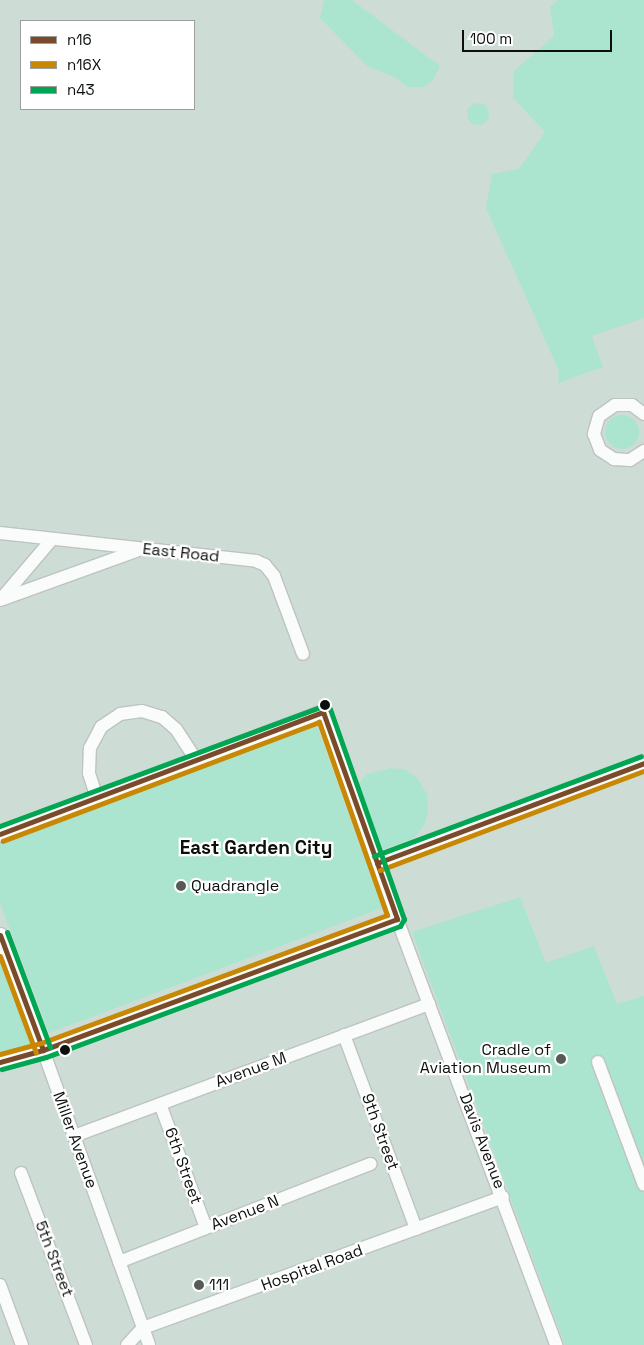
<!DOCTYPE html>
<style>
body{margin:0}
#map{position:relative;width:644px;height:1345px;overflow:hidden;background:#e0e6e3;font-family:"Space Grotesk",sans-serif}
div>[style]{position:absolute}
.built>*{inset:0;background:#cddcd5}
.green>*{inset:0;background:#ace5cf}
.round{border-radius:50%}
.roads{filter:drop-shadow(1px 0 #bec3c1) drop-shadow(-1px 0 #bec3c1) drop-shadow(0 1px #bec3c1) drop-shadow(0 -1px #bec3c1)}
.minor>*{height:12px;margin:-6px;padding:0 6px;transform-origin:6px;border-radius:6px;background:#fafbfb}
.tertiary>*{height:15px;margin:-7.5px;padding:0 7.5px;transform-origin:7.5px;border-radius:7.5px;background:#fafbfb}
.bus-1>*{height:5px;margin:-2.5px;padding:0 2.5px;transform-origin:2.5px;border-radius:2.5px;background:#7a4b2a}
.bus-2>*{height:5px;margin:-2.5px;padding:0 2.5px;transform-origin:2.5px;border-radius:2.5px;background:#c88803}
.bus-3>*{height:5px;margin:-2.5px;padding:0 2.5px;transform-origin:2.5px;border-radius:2.5px;background:#00a651}
.dots>*{width:14px;height:14px;translate:-50% -50%;box-sizing:border-box;border:2px solid #fff;border-radius:50%}
span{translate:-50% -50%;white-space:nowrap;text-align:center;line-height:1.15;-webkit-text-stroke:4.5px #fff;paint-order:stroke}
.street-label{font-size:16px;color:#0b100d}
.poi-label{font-size:16px;color:#0b100d}
.left{translate:0 -50%;text-align:left}
.right{translate:-100% -50%;text-align:right}
.quarter-label{font-size:19px;color:#0b100d;font-weight:700}
.legend{position:absolute;left:20px;top:20px;width:175px;height:90px;box-sizing:border-box;background:#fff;border:1px solid #9d9f9e;margin:0;padding:6px 9px;list-style:none;font-size:15px;color:#0b100d}
.legend li{display:flex;align-items:center;gap:10px;height:25px}
.legend b{width:25px;border:1px solid #9d9f9e}
.scale{position:absolute;left:462px;top:30px;width:150px;height:22px;box-sizing:border-box;border:2px solid #0b100d;border-top:0;padding-left:6px;font-size:15px;line-height:18px;white-space:nowrap;color:#0b100d;-webkit-text-stroke:4px #fff;paint-order:stroke}
</style>
<div id="map">
<div class="built">
<i style="clip-path:polygon(evenodd,0 0,644px 0,644px 1345px,0 1345px,0 0,21px 21px,194px 21px,194px 109px,21px 109px,21px 21px)"></i>
</div>
<div class="green">
<i style="clip-path:polygon(324px 0,352px 0,440px 66px,433px 80px,423px 87px,407px 87px,395px 77px,368px 67px,320px 18px)"></i>
<i style="clip-path:polygon(558px 0,644px 0,644px 318px,592px 336px,603px 367px,558px 383px,559px 371px,486px 208px,492px 174px,519px 169px,545px 132px,513px 98px,514px 71px,554px 36px,550px 7px)"></i>
<i class="round" style="left:467px;top:103px;width:22px;height:22px"></i>
<i class="round" style="left:605px;top:415px;width:34px;height:34px"></i>
<i style="clip-path:polygon(316px 723px,382px 908px,49px 1033px,0 903px,0 842px)"></i>
<i style="clip-path:polygon(392px 768px,406px 770px,417px 778px,427px 794px,428px 811px,425px 824px,412px 840px,384px 849px,379px 845px,358px 785px,367px 774px)"></i>
<i style="clip-path:polygon(520px 897px,546px 963px,594px 946px,617px 1004px,644px 996px,644px 1345px,565px 1345px,412px 932px)"></i>
<i style="clip-path:polygon(0 961px,33px 1048px,0 1056px)"></i>
</div>
<div class="roads">
<div class="minor">
<i style="left:644px;top:414px;width:15px;rotate:-143deg"></i>
<i style="left:632px;top:405px;width:17px;rotate:180deg"></i>
<i style="left:615px;top:405px;width:19px;rotate:145deg"></i>
<i style="left:599px;top:416px;width:19px;rotate:106deg"></i>
<i style="left:594px;top:434px;width:17px;rotate:69deg"></i>
<i style="left:600px;top:450px;width:17px;rotate:33deg"></i>
<i style="left:614px;top:459px;width:16px;rotate:4deg"></i>
<i style="left:630px;top:460px;width:17px;rotate:-33deg"></i>
<i style="left:0;top:533px;width:258px;rotate:6.2deg"></i>
<i style="left:256px;top:561px;width:10px;rotate:24deg"></i>
<i style="left:265px;top:565px;width:14px;rotate:51deg"></i>
<i style="left:274px;top:576px;width:83px;rotate:69.6deg"></i>
<i style="left:2px;top:598px;width:77px;rotate:-49.7deg"></i>
<i style="left:0;top:600px;width:148px;rotate:-19.8deg"></i>
<i style="left:97px;top:798px;width:26px;rotate:-108deg"></i>
<i style="left:89px;top:773px;width:25px;rotate:-88deg"></i>
<i style="left:90px;top:748px;width:24px;rotate:-62deg"></i>
<i style="left:101px;top:727px;width:23px;rotate:-34deg"></i>
<i style="left:120px;top:714px;width:22px;rotate:-8deg"></i>
<i style="left:142px;top:711px;width:21px;rotate:17deg"></i>
<i style="left:162px;top:717px;width:18px;rotate:41deg"></i>
<i style="left:176px;top:729px;width:38px;rotate:57deg"></i>
<i style="left:377px;top:863px;width:285px;rotate:-20.5deg"></i>
<i style="left:397px;top:919px;width:455px;rotate:69.5deg"></i>
<i style="left:344px;top:1035px;width:207px;rotate:69.6deg"></i>
<i style="left:43px;top:1050px;width:313px;rotate:70.2deg"></i>
<i style="left:598px;top:1062px;width:131px;rotate:69.5deg"></i>
<i style="left:160px;top:1104px;width:132px;rotate:69.6deg"></i>
<i style="left:74px;top:1136px;width:379px;rotate:-20.4deg"></i>
<i style="left:21px;top:1173px;width:184px;rotate:69.3deg"></i>
<i style="left:119px;top:1262px;width:270px;rotate:-21.3deg"></i>
<i style="left:0;top:1285px;width:64px;rotate:69.9deg"></i>
<i style="left:127px;top:1345px;width:23px;rotate:-47deg"></i>
<i style="left:143px;top:1328px;width:383px;rotate:-20deg"></i>
</div>
<div class="tertiary">
<i style="left:0;top:834px;width:345px;rotate:-20.7deg"></i>
<i style="left:323px;top:712px;width:220px;rotate:70.3deg"></i>
<i style="left:397px;top:919px;width:377px;rotate:159.7deg"></i>
<i style="left:43px;top:1050px;width:45px;rotate:164.4deg"></i>
<i style="left:0;top:935px;width:123px;rotate:69.5deg"></i>
</div>
</div>
<div class="bus-1">
<i style="left:0;top:834px;width:345px;rotate:-20.7deg"></i>
<i style="left:323px;top:712px;width:220px;rotate:70.3deg"></i>
<i style="left:397px;top:919px;width:377px;rotate:159.7deg"></i>
<i style="left:43px;top:1050px;width:45px;rotate:164.4deg"></i>
<i style="left:377px;top:863px;width:285px;rotate:-20.5deg"></i>
<i style="left:0;top:935px;width:123px;rotate:69.5deg"></i>
</div>
<div class="bus-2">
<i style="left:380px;top:870px;width:282px;rotate:-20.6deg"></i>
<i style="left:0;top:956px;width:103px;rotate:69.6deg"></i>
<i style="left:0;top:1054px;width:42px;rotate:-15deg"></i>
<i style="left:41px;top:1043px;width:369px;rotate:-20.3deg"></i>
<i style="left:387px;top:915px;width:205px;rotate:-109.4deg"></i>
<i style="left:319px;top:722px;width:338px;rotate:159.4deg"></i>
</div>
<div class="bus-3">
<i style="left:0;top:826px;width:347px;rotate:-20.4deg"></i>
<i style="left:325px;top:705px;width:6px;rotate:39deg"></i>
<i style="left:330px;top:709px;width:223px;rotate:70.6deg"></i>
<i style="left:404px;top:919px;width:8px;rotate:120deg"></i>
<i style="left:400px;top:926px;width:377px;rotate:159.7deg"></i>
<i style="left:46px;top:1057px;width:46px;rotate:164.7deg"></i>
<i style="left:374px;top:856px;width:285px;rotate:-20.5deg"></i>
<i style="left:7px;top:932px;width:123px;rotate:69.5deg"></i>
</div>
<div class="dots">
<i style="left:325px;top:705px;background:#0b100d"></i>
<i style="left:181px;top:886px;background:#565b58"></i>
<i style="left:65px;top:1050px;background:#0b100d"></i>
<i style="left:561px;top:1059px;background:#565b58"></i>
<i style="left:199px;top:1285px;background:#565b58"></i>
</div>
<div class="street-label">
<span style="left:181px;top:553px;rotate:6deg">East Road</span>
<span style="left:251px;top:1070px;rotate:-20deg">Avenue M</span>
<span style="left:380px;top:1132px;rotate:70deg">9th Street</span>
<span style="left:75px;top:1140px;rotate:70deg">Miller Avenue</span>
<span style="left:482px;top:1141px;rotate:69deg">Davis Avenue</span>
<span style="left:183px;top:1166px;rotate:70deg">6th Street</span>
<span style="left:245px;top:1213px;rotate:-21deg">Avenue N</span>
<span style="left:54px;top:1259px;rotate:69deg">5th Street</span>
<span style="left:312px;top:1268px;rotate:-20deg">Hospital Road</span>
</div>
<div class="poi-label">
<span class="left" style="left:191px;top:886px">Quadrangle</span>
<span class="right" style="left:551px;top:1059px">Cradle of<br>Aviation Museum</span>
<span class="left" style="left:209px;top:1285px">111</span>
</div>
<div class="quarter-label">
<span style="left:256px;top:848px">East Garden City</span>
</div>
<ul class="legend">
<li><b style="height:6px;background:#7a4b2a"></b>n16</li>
<li><b style="height:6px;background:#c88803"></b>n16X</li>
<li><b style="height:6px;background:#00a651"></b>n43</li>
</ul>
<div class="scale">100 m</div>
</div>
